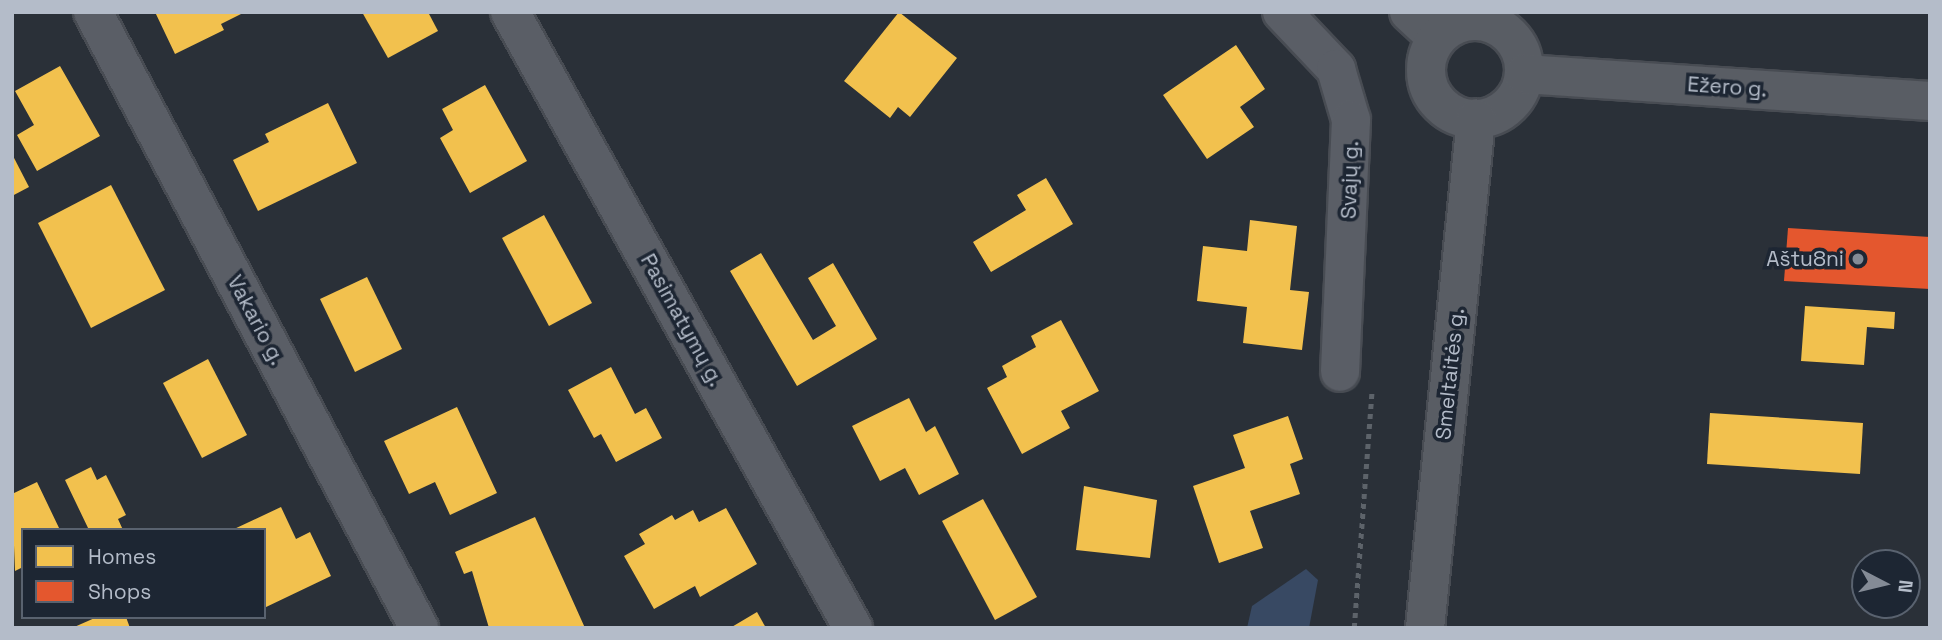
<!DOCTYPE html>
<meta charset="utf-8">
<style>
body{margin:0}
#map{position:relative;width:1942px;height:640px;overflow:hidden;background:#2a3038;font-family:"Space Grotesk",sans-serif}
div>[style]{position:absolute}
.water>*{inset:0;background:#384963}
.homes>*{inset:0;background:#f2c14e}
.shops>*{inset:0;background:#e4572e}
.path>*{height:4.5px;margin-top:-2.25px;transform-origin:0;background:repeating-linear-gradient(90deg,#5d636a 0 5px,transparent 0 10px)}
.roads{filter:drop-shadow(2px 0 #484c53) drop-shadow(-2px 0 #484c53) drop-shadow(0 2px #484c53) drop-shadow(0 -2px #484c53)}
.street>*{height:38px;margin:-19px;padding:0 19px;transform-origin:19px;border-radius:19px;background:#5a5e66}
.secondary>*{height:38px;margin:-19px;padding:0 19px;transform-origin:19px;border-radius:19px;background:#595d64}
.secondary>.ring{margin:-19px;padding:0;box-sizing:content-box;background:none;border:38px solid #595d64;border-radius:50%}
.dots>*{width:19px;height:19px;translate:-50% -50%;box-sizing:border-box;border:4px solid #1d2633;border-radius:50%}
span{translate:-50% -50%;white-space:nowrap;text-align:center;line-height:1.15;-webkit-text-stroke:7px #1d2633;paint-order:stroke}
.street-label{font-size:21px;color:#b4bcc9}
.poi-label{font-size:21px;color:#b4bcc9}
.right{translate:-100% -50%;text-align:right}
.frame{position:absolute;inset:0;border:14px solid #b4bcc9;pointer-events:none}
.legend{position:absolute;left:21px;top:528px;width:245px;height:91px;box-sizing:border-box;background:#1d2633;border:2px solid #59626f;margin:0;padding:9px 12px;list-style:none;font-size:21px;color:#b4bcc9}
.legend li{display:flex;align-items:center;gap:14px;height:35px}
.legend b{width:35px;border:2px solid #59626f}
.north{position:absolute;left:1851px;top:549px;width:70px;height:70px;box-sizing:border-box;background:#1d2633;border:2px solid #59626f;border-radius:50%;rotate:97deg;font-size:19px;font-weight:700;line-height:28px;text-align:center;color:#b4bcc9}
.north::after{content:'';display:block;margin:auto;width:24px;height:32px;background:#848b96;clip-path:polygon(50% 0,100% 100%,50% 72%,0 100%)}
</style>
<div id="map">
<div class="water">
<i style="clip-path:polygon(1306px 569px,1318px 580px,1309px 628px,1247px 628px,1252px 606px)"></i>
</div>
<div class="homes">
<i style="clip-path:polygon(155px 12px,245px 12px,221px 24px,224px 30px,175px 54px)"></i>
<i style="clip-path:polygon(362px 12px,428px 12px,438px 31px,388px 58px)"></i>
<i style="clip-path:polygon(899px 12px,957px 58px,910px 117px,898px 107px,890px 118px,844px 81px)"></i>
<i style="clip-path:polygon(1236px 45px,1265px 89px,1240px 107px,1254px 127px,1207px 159px,1163px 95px)"></i>
<i style="clip-path:polygon(60px 66px,100px 136px,37px 171px,17px 135px,34px 125px,15px 91px)"></i>
<i style="clip-path:polygon(485px 85px,527px 161px,470px 193px,440px 138px,453px 130px,442px 109px)"></i>
<i style="clip-path:polygon(328px 103px,357px 163px,258px 211px,233px 160px,269px 142px,265px 134px)"></i>
<i style="clip-path:polygon(12px 154px,29px 187px,12px 196px)"></i>
<i style="clip-path:polygon(1046px 178px,1073px 224px,991px 272px,973px 242px,1026px 210px,1017px 195px)"></i>
<i style="clip-path:polygon(111px 185px,165px 290px,91px 328px,38px 223px)"></i>
<i style="clip-path:polygon(544px 215px,592px 303px,549px 326px,502px 238px)"></i>
<i style="clip-path:polygon(1250px 220px,1297px 226px,1290px 290px,1309px 292px,1302px 350px,1243px 343px,1247px 307px,1197px 301px,1203px 246px,1247px 251px)"></i>
<i style="clip-path:polygon(761px 253px,813px 340px,836px 326px,808px 278px,833px 263px,877px 339px,797px 386px,730px 271px)"></i>
<i style="clip-path:polygon(367px 277px,402px 349px,355px 372px,320px 299px)"></i>
<i style="clip-path:polygon(1805px 306px,1895px 312px,1894px 329px,1867px 327px,1864px 365px,1801px 361px)"></i>
<i style="clip-path:polygon(1061px 320px,1099px 391px,1061px 411px,1070px 428px,1022px 454px,987px 388px,1007px 377px,1002px 366px,1036px 347px,1031px 336px)"></i>
<i style="clip-path:polygon(208px 359px,247px 435px,202px 458px,163px 383px)"></i>
<i style="clip-path:polygon(611px 367px,635px 414px,646px 408px,662px 438px,616px 462px,601px 434px,594px 438px,568px 390px)"></i>
<i style="clip-path:polygon(909px 398px,926px 432px,935px 426px,959px 474px,919px 495px,905px 468px,880px 481px,852px 426px)"></i>
<i style="clip-path:polygon(457px 407px,497px 493px,450px 515px,435px 482px,409px 494px,384px 441px)"></i>
<i style="clip-path:polygon(1710px 413px,1863px 423px,1860px 474px,1707px 464px)"></i>
<i style="clip-path:polygon(1288px 416px,1303px 459px,1290px 464px,1300px 494px,1250px 511px,1263px 548px,1219px 563px,1193px 486px,1245px 468px,1233px 435px)"></i>
<i style="clip-path:polygon(91px 467px,97px 480px,106px 475px,126px 515px,118px 519px,123px 530px,89px 530px,65px 480px)"></i>
<i style="clip-path:polygon(37px 482px,60px 530px,23px 530px,23px 567px,15px 571px,12px 494px)"></i>
<i style="clip-path:polygon(1084px 486px,1157px 500px,1150px 558px,1076px 550px)"></i>
<i style="clip-path:polygon(983px 499px,1037px 597px,995px 620px,942px 521px)"></i>
<i style="clip-path:polygon(281px 507px,296px 539px,310px 532px,331px 576px,264px 608px,264px 530px,232px 530px)"></i>
<i style="clip-path:polygon(726px 508px,757px 564px,700px 597px,695px 586px,654px 609px,624px 556px,645px 544px,639px 534px,672px 515px,675px 520px,693px 510px,699px 522px)"></i>
<i style="clip-path:polygon(535px 517px,563px 579px,585px 628px,489px 628px,472px 571px,464px 574px,455px 552px)"></i>
<i style="clip-path:polygon(757px 612px,766px 628px,730px 628px)"></i>
<i style="clip-path:polygon(97px 617px,126px 617px,130px 628px,72px 628px)"></i>
</div>
<div class="shops">
<i style="clip-path:polygon(1788px 228px,1930px 237px,1930px 289px,1784px 281px)"></i>
</div>
<div class="path">
<i style="left:1354px;top:628px;width:238px;rotate:-85.7deg"></i>
</div>
<div class="roads">
<div class="street">
<i style="left:93px;top:12px;width:697px;rotate:62.11deg"></i>
<i style="left:510px;top:12px;width:705px;rotate:60.89deg"></i>
<i style="left:1282px;top:12px;width:79px;rotate:46.5deg"></i>
<i style="left:1336px;top:69px;width:53px;rotate:73.6deg"></i>
<i style="left:1351px;top:120px;width:252px;rotate:92.5deg"></i>
</div>
<div class="secondary">
<i style="left:1409px;top:12px;width:38px;rotate:43deg"></i>
<i class="ring" style="left:1426px;top:21px;width:60px;height:60px"></i>
<i style="left:1524px;top:74px;width:407px;rotate:3.8deg"></i>
<i style="left:1425px;top:628px;width:512px;rotate:-84.28deg"></i>
</div>
</div>
<div class="dots">
<i style="left:1858px;top:259px;background:#848b96"></i>
</div>
<div class="street-label">
<span style="left:1727px;top:87px;rotate:4deg">Ežero g.</span>
<span style="left:1350px;top:180px;rotate:-88deg">Svajų g.</span>
<span style="left:256px;top:320px;rotate:62deg">Vakario g.</span>
<span style="left:682px;top:320px;rotate:61deg">Pasimatymų g.</span>
<span style="left:1450px;top:374px;rotate:-84deg">Smeltaitės g.</span>
</div>
<div class="poi-label">
<span class="right" style="left:1844px;top:259px">Aštu8ni</span>
</div>
<div class="frame"></div>
<ul class="legend">
<li><b style="height:19px;background:#f2c14e"></b>Homes</li>
<li><b style="height:19px;background:#e4572e"></b>Shops</li>
</ul>
<div class="north">N</div>
</div>
